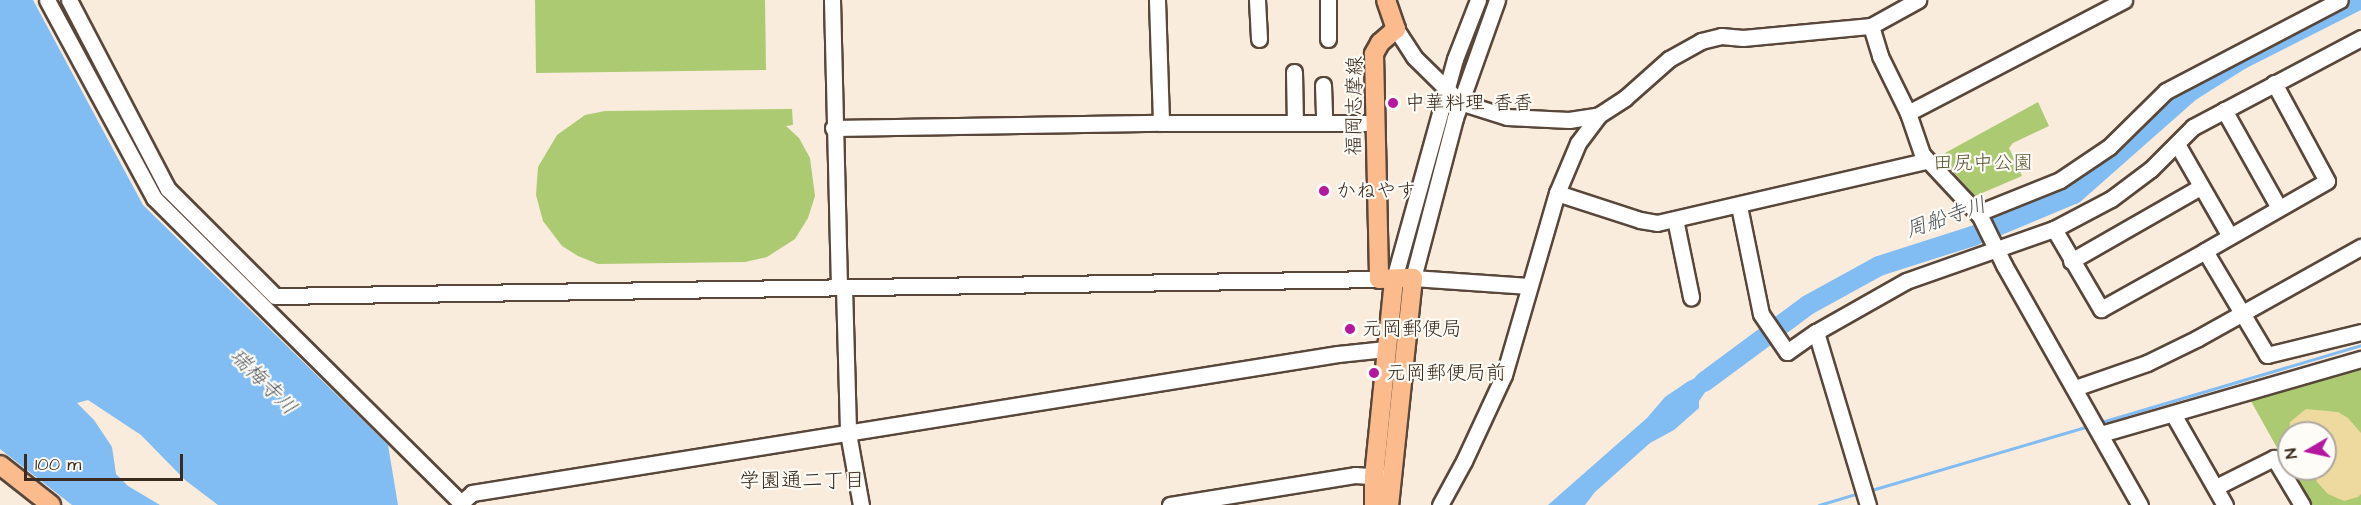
<!DOCTYPE html>
<meta charset="utf-8">
<style>
body{margin:0}
#map{position:relative;width:2361px;height:505px;overflow:hidden;background:#f9ecdc;font-family:"Architects Daughter","Klee One",sans-serif}
div>[style]{position:absolute}
.green>*{inset:0;background:#acca71}
.sand>*{inset:0;background:#eeda9e}
.water>*{inset:0;background:#81bcf3}
.stream>*{height:3px;margin:-1.5px;padding:0 1.5px;transform-origin:1.5px;border-radius:1.5px;background:#81bcf3}
.river>*{height:20px;margin:-10px;padding:0 10px;transform-origin:10px;border-radius:10px;background:#81bcf3}
.roads{filter:drop-shadow(2px 0 #58473a) drop-shadow(-2px 0 #58473a) drop-shadow(0 2px #58473a) drop-shadow(0 -2px #58473a)}
.minor>*{height:15px;margin:-7.5px;padding:0 7.5px;transform-origin:7.5px;border-radius:7.5px;background:#fff}
.major>*{height:18px;margin:-9px;padding:0 9px;transform-origin:9px;border-radius:9px;background:#fbbb8c}
.dots>*{width:16px;height:16px;translate:-50% -50%;box-sizing:border-box;border:3px solid #fdfcf7;border-radius:50%}
span{translate:-50% -50%;white-space:nowrap;text-align:center;line-height:1.15;-webkit-text-stroke:4.5px #fdfcf7;paint-order:stroke}
.poi-label{font-size:20px;color:#3b2a1e}
.left{translate:0 -50%;text-align:left}
.street-label{font-size:20px;color:#3b2a1e}
.park-label{font-size:20px;color:#5d5a37}
.water-label{font-size:21px;color:#50565e;font-style:italic}
.neighbourhood-label{font-size:21px;color:#3b2a1e}
.north{position:absolute;left:2277px;top:421px;width:60px;height:60px;box-sizing:border-box;background:#fdfcf7;border:2px solid #afa8a0;border-radius:50%;rotate:261deg;font-size:16px;font-weight:700;line-height:24px;text-align:center;color:#3b2a1e}
.north::after{content:'';display:block;margin:auto;width:21px;height:27px;background:#b5179e;clip-path:polygon(50% 0,100% 100%,50% 72%,0 100%)}
.scale{position:absolute;left:24px;top:454px;width:159px;height:27px;box-sizing:border-box;border:3px solid #3b2a1e;border-top:0;padding-left:8px;font-size:18px;line-height:21px;white-space:nowrap;color:#3b2a1e;-webkit-text-stroke:4px #fdfcf7;paint-order:stroke}
</style>
<div id="map">
<div class="green">
<i style="clip-path:polygon(535px 0,765px 0,766px 70px,536px 73px)"></i>
<i style="clip-path:polygon(2038px 102px,2049px 126px,2013px 143px,2009px 148px,2022px 176px,1975px 196px,1943px 160px,1945px 153px)"></i>
<i style="clip-path:polygon(792px 109px,793px 125px,786px 126px,799px 138px,810px 158px,815px 196px,808px 218px,795px 239px,767px 257px,745px 262px,598px 264px,578px 256px,562px 246px,543px 221px,536px 195px,538px 167px,557px 135px,585px 115px,605px 111px)"></i>
<i style="clip-path:polygon(evenodd,2361px 359px,2361px 505px,2309px 505px,2247px 394px,2361px 359px,2289px 433px,2325px 433px,2325px 469px,2289px 469px,2289px 433px)"></i>
</div>
<div class="sand">
<i style="clip-path:polygon(2306px 409px,2338px 412px,2348px 418px,2361px 433px,2361px 494px,2358px 497px,2344px 501px,2328px 494px,2317px 482px,2312px 469px,2325px 469px,2325px 433px,2289px 432px,2290px 422px)"></i>
</div>
<div class="water">
<i style="clip-path:polygon(0 0,33px 0,143px 205px,388px 445px,398px 505px,218px 505px,185px 480px,141px 435px,88px 400px,77px 403px,94px 420px,112px 447px,116px 474px,128px 486px,160px 505px,72px 505px,0 449px)"></i>
<i style="clip-path:polygon(1721px 365px,1730px 370px,1710px 385px,1699px 401px,1699px 408px,1674px 430px,1650px 443px,1595px 492px,1585px 505px,1548px 505px,1647px 418px,1665px 397px,1687px 382px)"></i>
</div>
<div class="stream">
<i style="left:2098px;top:423px;width:274px;rotate:-16.5deg"></i>
<i style="left:1868px;top:491px;width:230px;rotate:-16.4deg"></i>
<i style="left:1819px;top:505px;width:42px;rotate:-16.7deg"></i>
</div>
<div class="river">
<i style="left:1704px;top:382px;width:129px;rotate:-36.5deg"></i>
<i style="left:1808px;top:305px;width:81px;rotate:-28.8deg"></i>
<i style="left:1879px;top:266px;width:99px;rotate:-17.7deg"></i>
<i style="left:1973px;top:236px;width:109px;rotate:-22.6deg"></i>
<i style="left:2074px;top:194px;width:156px;rotate:-41.4deg"></i>
<i style="left:2191px;top:91px;width:60px;rotate:-32.1deg"></i>
<i style="left:2242px;top:59px;width:131px;rotate:-26.8deg"></i>
</div>
<div class="roads">
<div class="minor">
<i style="left:47px;top:0;width:225px;rotate:61.6deg"></i>
<i style="left:154px;top:198px;width:436px;rotate:44.8deg"></i>
<i style="left:69px;top:0;width:213px;rotate:62.4deg"></i>
<i style="left:168px;top:189px;width:151px;rotate:45deg"></i>
<i style="left:275px;top:296px;width:1104px;rotate:-0.88deg"></i>
<i style="left:832px;top:0;width:287px;rotate:88.6deg"></i>
<i style="left:1157px;top:0;width:123px;rotate:88.1deg"></i>
<i style="left:1257px;top:0;width:39px;rotate:87deg"></i>
<i style="left:1328px;top:0;width:39px;rotate:90deg"></i>
<i style="left:1497px;top:0;width:125px;rotate:109.6deg"></i>
<i style="left:1455px;top:118px;width:165px;rotate:104.7deg"></i>
<i style="left:1413px;top:278px;width:116px;rotate:3.9deg"></i>
<i style="left:1871px;top:26px;width:31px;rotate:73deg"></i>
<i style="left:1880px;top:56px;width:64px;rotate:63.8deg"></i>
<i style="left:1908px;top:113px;width:43px;rotate:71.1deg"></i>
<i style="left:1922px;top:154px;width:85px;rotate:46.9deg"></i>
<i style="left:1980px;top:216px;width:55px;rotate:63.9deg"></i>
<i style="left:2004px;top:265px;width:276px;rotate:60.5deg"></i>
<i style="left:1396px;top:29px;width:33px;rotate:57deg"></i>
<i style="left:1414px;top:57px;width:64px;rotate:44.4deg"></i>
<i style="left:1460px;top:102px;width:49px;rotate:17.7deg"></i>
<i style="left:1507px;top:117px;width:62px;rotate:2.8deg"></i>
<i style="left:1569px;top:120px;width:30px;rotate:-9deg"></i>
<i style="left:1599px;top:115px;width:31px;rotate:-33deg"></i>
<i style="left:1625px;top:98px;width:59px;rotate:-41.6deg"></i>
<i style="left:1669px;top:59px;width:37px;rotate:-29deg"></i>
<i style="left:1701px;top:41px;width:21px;rotate:-14deg"></i>
<i style="left:1721px;top:36px;width:22px;rotate:5deg"></i>
<i style="left:1743px;top:38px;width:129px;rotate:-5.4deg"></i>
<i style="left:1871px;top:26px;width:54px;rotate:-29deg"></i>
<i style="left:1294px;top:72px;width:51px;rotate:88.9deg"></i>
<i style="left:2274px;top:83px;width:111px;rotate:61.6deg"></i>
<i style="left:2327px;top:181px;width:141px;rotate:150.2deg"></i>
<i style="left:2205px;top:251px;width:121px;rotate:59.2deg"></i>
<i style="left:2267px;top:355px;width:97px;rotate:-13.7deg"></i>
<i style="left:1323px;top:85px;width:38px;rotate:88deg"></i>
<i style="left:2224px;top:110px;width:112px;rotate:60.7deg"></i>
<i style="left:1908px;top:113px;width:244px;rotate:-27.6deg"></i>
<i style="left:833px;top:128px;width:328px;rotate:-0.9deg"></i>
<i style="left:1161px;top:123px;width:214px"></i>
<i style="left:2177px;top:144px;width:106px;rotate:60.1deg"></i>
<i style="left:1557px;top:193px;width:87px;rotate:18deg"></i>
<i style="left:1640px;top:220px;width:17px;rotate:10deg"></i>
<i style="left:1657px;top:223px;width:276px;rotate:-13deg"></i>
<i style="left:1739px;top:206px;width:110px;rotate:78.5deg"></i>
<i style="left:1761px;top:314px;width:46px;rotate:55.6deg"></i>
<i style="left:1787px;top:352px;width:35px;rotate:-35deg"></i>
<i style="left:1816px;top:332px;width:103px;rotate:-29.5deg"></i>
<i style="left:1906px;top:281px;width:157px;rotate:-19.4deg"></i>
<i style="left:2054px;top:229px;width:64px;rotate:-27.8deg"></i>
<i style="left:2111px;top:199px;width:50px;rotate:-36.9deg"></i>
<i style="left:2151px;top:169px;width:59px;rotate:-45deg"></i>
<i style="left:2193px;top:127px;width:190px;rotate:-27.9deg"></i>
<i style="left:1978px;top:213px;width:88px;rotate:-21.9deg"></i>
<i style="left:2060px;top:180px;width:59px;rotate:-34deg"></i>
<i style="left:2109px;top:147px;width:80px;rotate:-44.5deg"></i>
<i style="left:2166px;top:91px;width:196px;rotate:-27.6deg"></i>
<i style="left:1675px;top:219px;width:80px;rotate:78.4deg"></i>
<i style="left:2054px;top:229px;width:93px;rotate:59.6deg"></i>
<i style="left:2101px;top:309px;width:119px;rotate:-29.1deg"></i>
<i style="left:2071px;top:261px;width:149px;rotate:-29.8deg"></i>
<i style="left:1394px;top:279px;width:228px;rotate:-74.5deg"></i>
<i style="left:1455px;top:59px;width:63px;rotate:-68.7deg"></i>
<i style="left:844px;top:287px;width:146px;rotate:88.4deg"></i>
<i style="left:848px;top:433px;width:73px;rotate:79.8deg"></i>
<i style="left:1816px;top:332px;width:181px;rotate:73.3deg"></i>
<i style="left:2075px;top:388px;width:76px;rotate:-19.1deg"></i>
<i style="left:2147px;top:363px;width:57px;rotate:-26.1deg"></i>
<i style="left:2198px;top:338px;width:187px;rotate:-29.2deg"></i>
<i style="left:2173px;top:414px;width:105px;rotate:60.3deg"></i>
<i style="left:2101px;top:434px;width:271px;rotate:-16.1deg"></i>
<i style="left:2216px;top:487px;width:65px;rotate:-26.6deg"></i>
<i style="left:2274px;top:458px;width:55px;rotate:59.2deg"></i>
<i style="left:461px;top:503px;width:15px;rotate:-42deg"></i>
<i style="left:472px;top:493px;width:877px;rotate:-9.12deg"></i>
<i style="left:1338px;top:354px;width:48px;rotate:-5.9deg"></i>
<i style="left:1170px;top:505px;width:187px;rotate:-9.2deg"></i>
<i style="left:1355px;top:475px;width:28px;rotate:4deg"></i>
<i style="left:1440px;top:505px;width:50px;rotate:-61.4deg"></i>
<i style="left:1464px;top:461px;width:95px;rotate:-65.1deg"></i>
<i style="left:1504px;top:375px;width:190px;rotate:-73.8deg"></i>
<i style="left:1557px;top:193px;width:54px;rotate:-67.2deg"></i>
<i style="left:1578px;top:143px;width:35px;rotate:-53deg"></i>
</div>
<div class="major">
<i style="left:1386px;top:0;width:31px;rotate:71deg"></i>
<i style="left:1396px;top:29px;width:21px;rotate:139deg"></i>
<i style="left:1380px;top:43px;width:13px;rotate:119deg"></i>
<i style="left:1374px;top:54px;width:225px;rotate:88.7deg"></i>
<i style="left:1379px;top:279px;width:34px;rotate:-2deg"></i>
<i style="left:1413px;top:278px;width:228px;rotate:96deg"></i>
<i style="left:0;top:465px;width:65px;rotate:38.1deg"></i>
<i style="left:1374px;top:505px;width:28px;rotate:-90deg"></i>
<i style="left:1374px;top:477px;width:199px;rotate:-84.2deg"></i>
</div>
</div>
<div class="dots">
<i style="left:1393px;top:103px;background:#b5179e"></i>
<i style="left:1324px;top:191px;background:#b5179e"></i>
<i style="left:1350px;top:329px;background:#b5179e"></i>
<i style="left:1374px;top:373px;background:#b5179e"></i>
</div>
<div class="poi-label">
<span class="left" style="left:1405px;top:103px">中華料理 香香</span>
<span class="left" style="left:1336px;top:191px">かねやす</span>
<span class="left" style="left:1362px;top:329px">元岡郵便局</span>
<span class="left" style="left:1386px;top:373px">元岡郵便局前</span>
</div>
<div class="street-label">
<span style="left:1355px;top:106px;rotate:-89deg">福岡志摩線</span>
</div>
<div class="park-label">
<span style="left:1983px;top:163px">田尻中公園</span>
</div>
<div class="water-label">
<span style="left:1946px;top:218px;rotate:-19deg">周船寺川</span>
<span style="left:263px;top:382px;rotate:45deg">瑞梅寺川</span>
</div>
<div class="neighbourhood-label">
<span style="left:802px;top:481px">学園通二丁目</span>
</div>
<div class="north">N</div>
<div class="scale">100 m</div>
</div>
